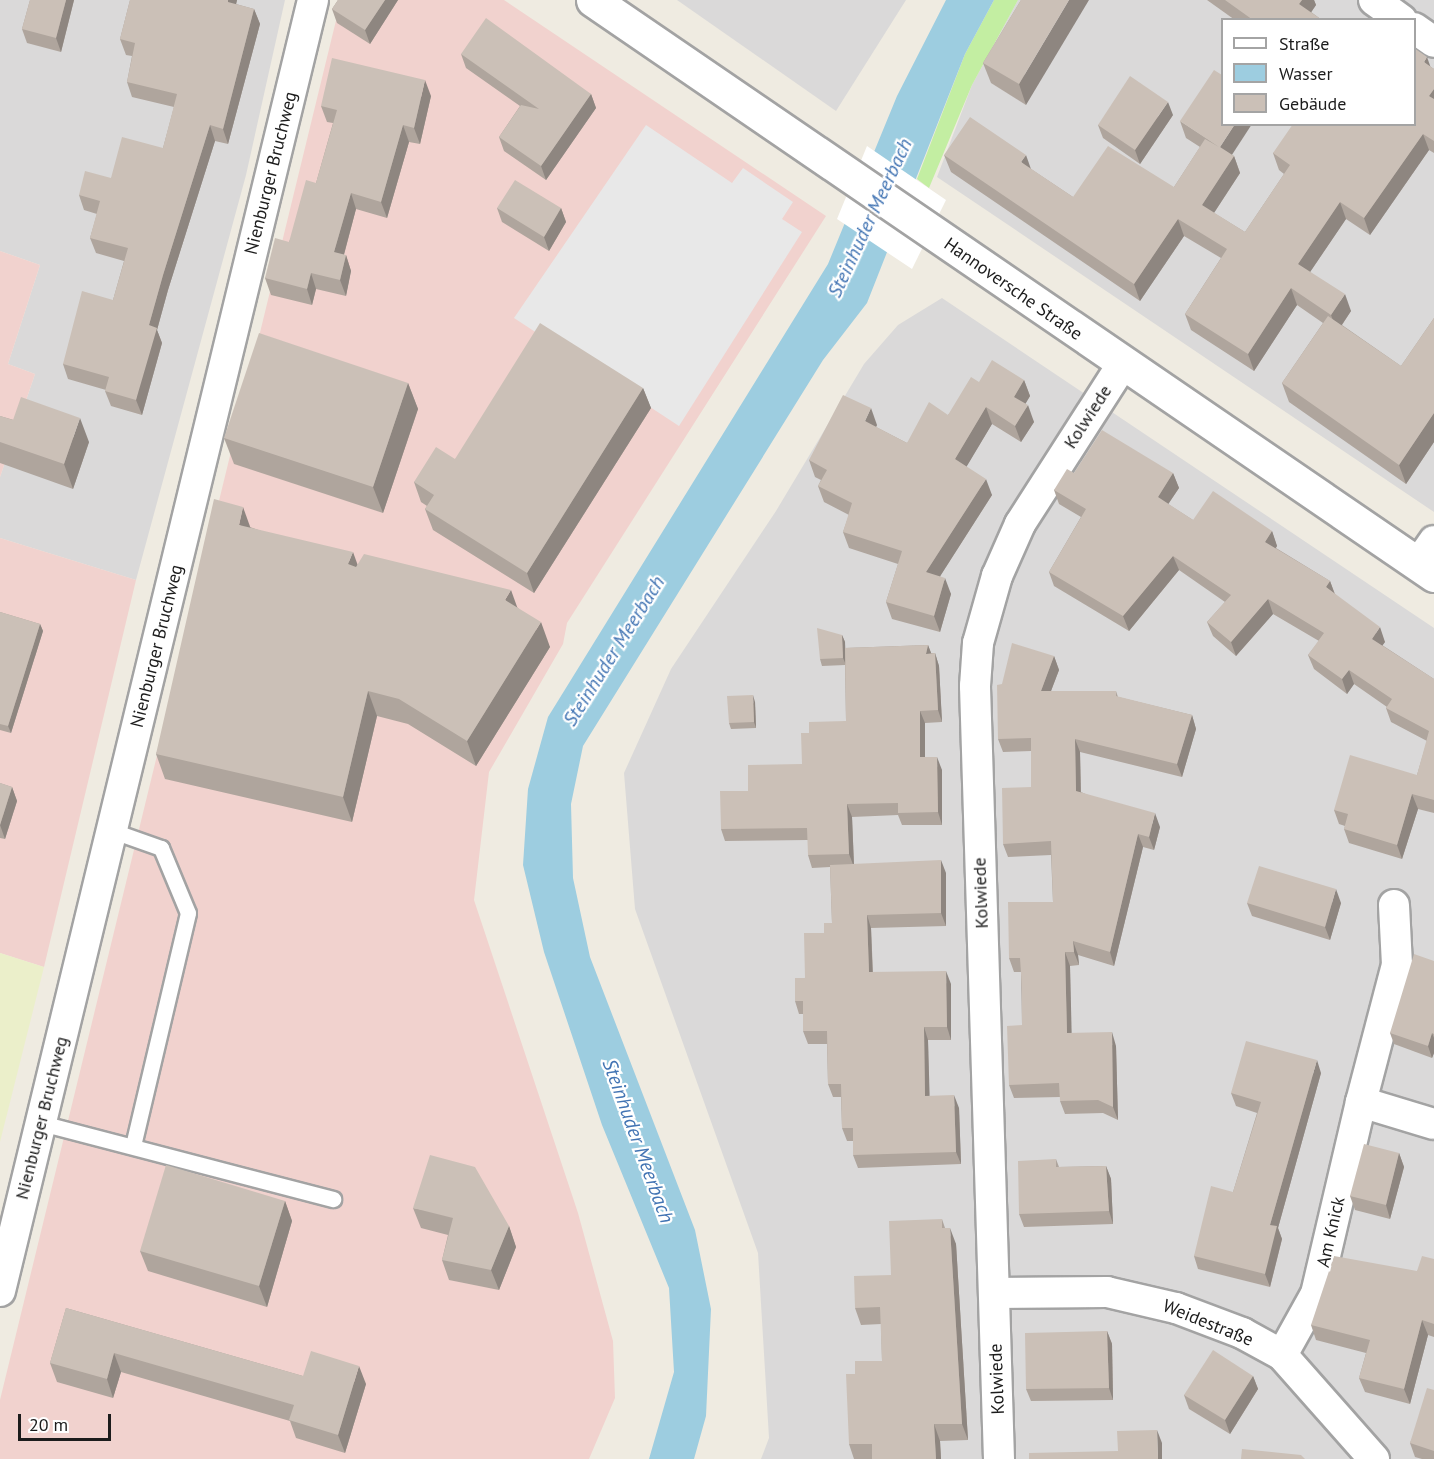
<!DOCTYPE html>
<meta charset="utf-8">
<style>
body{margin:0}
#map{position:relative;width:1434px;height:1459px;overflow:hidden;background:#efebe1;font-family:"PT Sans",sans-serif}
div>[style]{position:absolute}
.residential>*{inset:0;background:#dad9d9}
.commercial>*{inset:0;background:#f1d2ce}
.farmland>*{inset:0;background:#ebefca}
.grass>*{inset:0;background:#c3eea2}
.parking>*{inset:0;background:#e8e8e8}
.water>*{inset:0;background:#9dcde0}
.pier>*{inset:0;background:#fff}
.roads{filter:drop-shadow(2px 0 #a3a3a3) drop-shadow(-2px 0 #a3a3a3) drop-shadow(0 2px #a3a3a3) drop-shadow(0 -2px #a3a3a3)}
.service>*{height:15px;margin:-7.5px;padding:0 7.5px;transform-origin:7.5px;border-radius:7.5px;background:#fff}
.minor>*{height:30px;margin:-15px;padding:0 15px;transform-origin:15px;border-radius:15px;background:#fff}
.tertiary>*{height:33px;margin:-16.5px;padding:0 16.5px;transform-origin:16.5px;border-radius:16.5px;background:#fff}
.wall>*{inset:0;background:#afa59d}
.shaded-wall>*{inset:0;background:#8e8680}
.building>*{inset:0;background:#cbc0b7}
span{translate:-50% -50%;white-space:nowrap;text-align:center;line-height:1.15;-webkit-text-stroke:4.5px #fff;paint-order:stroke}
.street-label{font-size:18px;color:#1c1c1c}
.water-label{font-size:20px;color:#4274b3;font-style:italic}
.legend{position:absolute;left:1221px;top:18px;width:195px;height:108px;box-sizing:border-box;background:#fff;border:2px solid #a4a4a4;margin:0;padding:8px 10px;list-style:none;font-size:18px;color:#1c1c1c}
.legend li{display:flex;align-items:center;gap:12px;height:30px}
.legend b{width:30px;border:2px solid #a4a4a4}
.scale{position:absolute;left:18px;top:1414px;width:93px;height:27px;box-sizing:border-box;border:3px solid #1c1c1c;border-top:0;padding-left:8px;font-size:18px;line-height:21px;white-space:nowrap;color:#1c1c1c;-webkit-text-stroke:4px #fff;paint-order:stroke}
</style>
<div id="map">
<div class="residential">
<i style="clip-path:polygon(0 0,285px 0,246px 175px,136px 580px,0 538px,0 477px,35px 374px,8px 364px,40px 265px,0 251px)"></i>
<i style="clip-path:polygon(677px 0,906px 0,836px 111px)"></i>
<i style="clip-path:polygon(evenodd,1018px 0,1434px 0,1434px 512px,937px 177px,972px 85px,1018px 0,1222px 20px,1414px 20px,1414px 124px,1222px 124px,1222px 20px)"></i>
<i style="clip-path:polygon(942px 298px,1434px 628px,1434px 1459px,761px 1459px,769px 1438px,758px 1253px,635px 909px,624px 773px,671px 669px,776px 511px,864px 364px,898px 325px)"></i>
</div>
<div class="commercial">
<i style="clip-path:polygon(341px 0,504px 0,826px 216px,567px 623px,563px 644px,489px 772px,474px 900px,578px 1213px,613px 1341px,615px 1398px,589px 1459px,0 1459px,0 1400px)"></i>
<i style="clip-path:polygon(0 251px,40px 265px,8px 364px,35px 374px,0 477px)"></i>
<i style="clip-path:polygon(0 538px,136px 580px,44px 967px,0 953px)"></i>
</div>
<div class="farmland">
<i style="clip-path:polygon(0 953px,44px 967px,0 1142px)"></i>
</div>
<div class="grass">
<i style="clip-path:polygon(994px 0,1018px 0,972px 85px,929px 188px,917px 179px,965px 54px)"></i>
</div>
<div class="parking">
<i style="clip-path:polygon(646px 125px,732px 183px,743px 168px,793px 202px,782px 219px,802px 232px,679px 426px,514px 318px)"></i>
</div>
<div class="water">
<i style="clip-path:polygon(946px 0,994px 0,965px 54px,867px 303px,823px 360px,583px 746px,571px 804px,573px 878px,590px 957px,695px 1230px,711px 1309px,706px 1416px,694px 1459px,649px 1459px,674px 1372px,669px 1288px,602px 1125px,544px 952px,523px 865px,528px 789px,548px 717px,828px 264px,897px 96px)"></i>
</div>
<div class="pier">
<i style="clip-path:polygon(867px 146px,946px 200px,912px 269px,837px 219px)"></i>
</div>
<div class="roads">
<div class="service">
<i style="left:113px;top:831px;width:51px;rotate:19.5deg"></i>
<i style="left:161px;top:848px;width:70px;rotate:67.4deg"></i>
<i style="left:188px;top:913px;width:239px;rotate:103.3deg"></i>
<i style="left:41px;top:1123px;width:302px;rotate:14.6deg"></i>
</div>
<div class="minor">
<i style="left:1374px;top:0;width:34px;rotate:36deg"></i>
<i style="left:1414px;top:28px;width:24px;rotate:35deg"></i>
<i style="left:1418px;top:564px;width:28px;rotate:-55deg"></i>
<i style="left:1361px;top:1102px;width:142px;rotate:-75.3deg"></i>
<i style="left:1397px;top:965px;width:60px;rotate:-92.9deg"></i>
<i style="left:0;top:1291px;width:1328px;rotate:-76.37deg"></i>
<i style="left:994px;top:1293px;width:113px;rotate:-0.5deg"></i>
<i style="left:1107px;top:1292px;width:71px;rotate:13.1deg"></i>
<i style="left:1176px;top:1308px;width:71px;rotate:20.7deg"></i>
<i style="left:1242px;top:1333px;width:46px;rotate:28.8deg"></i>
<i style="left:1282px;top:1355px;width:139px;rotate:48.5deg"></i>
<i style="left:1282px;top:1355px;width:70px;rotate:-60.9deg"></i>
<i style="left:1316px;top:1294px;width:197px;rotate:-76.8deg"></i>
<i style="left:1361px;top:1102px;width:76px;rotate:16.8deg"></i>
<i style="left:999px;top:1459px;width:773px;rotate:-91.78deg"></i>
<i style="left:975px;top:686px;width:43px;rotate:-86deg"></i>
<i style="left:978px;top:643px;width:70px;rotate:-74.2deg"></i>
<i style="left:997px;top:576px;width:57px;rotate:-66.1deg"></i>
<i style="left:1020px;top:524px;width:189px;rotate:-57.3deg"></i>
</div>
<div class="tertiary">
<i style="left:593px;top:0;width:1019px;rotate:34.36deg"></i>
</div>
</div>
<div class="wall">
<i style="clip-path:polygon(30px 0,74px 0,61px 52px,27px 43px,22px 29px)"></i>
<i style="clip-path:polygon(130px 0,237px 0,236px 4px,254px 9px,260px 24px,228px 144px,215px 141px,168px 290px,157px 330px,162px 343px,142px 415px,111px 406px,105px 391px,106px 390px,68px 379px,63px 364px,113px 300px,124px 261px,96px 253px,90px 238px,97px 214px,84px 210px,79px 195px,111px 178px,163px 148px,174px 107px,132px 97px,127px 82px,132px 56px,126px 55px,120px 39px)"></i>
<i style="clip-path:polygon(338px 0,398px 0,370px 44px,337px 23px,332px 9px)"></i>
<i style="clip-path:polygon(1021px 0,1026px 105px,991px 83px,983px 63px)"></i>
<i style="clip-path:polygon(1207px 0,1314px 0,1316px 5px,1311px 12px,1322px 20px,1235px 20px)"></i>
<i style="clip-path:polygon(461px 54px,591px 94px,596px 108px,546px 180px,504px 151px,499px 137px,520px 106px,466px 68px)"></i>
<i style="clip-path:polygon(1431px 67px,1434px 69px,1434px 153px,1429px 150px,1370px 235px,1346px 219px,1310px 272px,1351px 311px,1342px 325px,1401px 366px,1434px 318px,1434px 442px,1406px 484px,1289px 402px,1282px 383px,1323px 323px,1297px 305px,1254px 371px,1191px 330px,1185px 314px,1221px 258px,1184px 236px,1140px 301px,951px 172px,944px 155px,1031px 169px,1073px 197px,1174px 187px,1200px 147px,1186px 138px,1180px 121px,1234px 156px,1240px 173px,1214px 213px,1245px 232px,1284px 174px,1279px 170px,1273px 153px)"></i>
<i style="clip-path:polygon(431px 96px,420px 144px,409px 142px,387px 218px,356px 209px,344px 255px,346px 255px,351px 271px,346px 296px,316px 289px,312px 305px,271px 295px,265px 278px,289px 242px,316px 183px,333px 123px,327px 122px,321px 106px)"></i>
<i style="clip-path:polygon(1173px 115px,1140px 164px,1103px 138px,1098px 125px)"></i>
<i style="clip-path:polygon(497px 208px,561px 208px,566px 222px,549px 251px,502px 222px)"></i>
<i style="clip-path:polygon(1024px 380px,1030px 396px,1025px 404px,1034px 422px,1021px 442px,992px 424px,966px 467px,992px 495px,940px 576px,951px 594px,940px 632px,892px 619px,886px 602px,898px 564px,849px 548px,843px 532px,849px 515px,824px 502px,818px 486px,821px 480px,815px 477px,809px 460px,877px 425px,876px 427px,907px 443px,948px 415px,979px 382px)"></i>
<i style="clip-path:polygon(408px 383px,418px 409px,383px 513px,234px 464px,224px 438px)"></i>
<i style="clip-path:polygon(643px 388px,651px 408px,534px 593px,433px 530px,425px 509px,427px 506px,421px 502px,414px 482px,455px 459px)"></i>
<i style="clip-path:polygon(0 416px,89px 442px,73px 489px,0 463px)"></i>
<i style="clip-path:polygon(1074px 473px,1173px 473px,1179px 488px,1168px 504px,1193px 520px,1272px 531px,1277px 546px,1276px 548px,1330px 581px,1335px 594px,1385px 642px,1382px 645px,1434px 679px,1434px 813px,1418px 809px,1402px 859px,1349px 843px,1344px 829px,1345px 826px,1339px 824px,1334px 810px,1417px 775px,1427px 741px,1391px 722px,1386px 708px,1387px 707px,1354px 684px,1347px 694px,1314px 669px,1308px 655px,1319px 641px,1273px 614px,1236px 656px,1213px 636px,1207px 622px,1225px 602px,1179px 570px,1129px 631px,1054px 586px,1049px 572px,1081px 517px,1059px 504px,1054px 490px)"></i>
<i style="clip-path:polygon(250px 527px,357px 565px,518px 608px,550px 647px,476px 766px,408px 724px,377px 716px,352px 822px,165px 779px,156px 754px)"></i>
<i style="clip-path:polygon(0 612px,40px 624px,43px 631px,11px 733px,0 730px)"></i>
<i style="clip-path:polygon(842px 635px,845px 642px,845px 648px,928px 645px,931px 653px,935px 653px,939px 666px,942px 722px,925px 723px,925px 757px,942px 770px,942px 825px,902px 825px,898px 815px,852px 817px,854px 864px,946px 873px,946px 926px,871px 928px,873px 972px,951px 984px,951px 1040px,928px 1040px,929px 1096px,959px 1108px,961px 1164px,858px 1168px,853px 1155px,853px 1141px,847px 1141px,842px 1128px,841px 1097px,833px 1097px,828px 1084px,827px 1044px,808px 1044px,803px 1031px,803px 1014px,799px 1014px,795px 1001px,824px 933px,832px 923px,830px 867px,812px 868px,808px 855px,808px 840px,725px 841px,721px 829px,748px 791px,802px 764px,809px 733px,846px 721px,845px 665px,822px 666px,820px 659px)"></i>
<i style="clip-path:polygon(1054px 656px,1059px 670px,1051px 691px,1116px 691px,1118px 697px,1192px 715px,1196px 729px,1182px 777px,1080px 752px,1081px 792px,1160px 827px,1154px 850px,1143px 847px,1114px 966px,1078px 955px,1079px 965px,1070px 966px,1071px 1033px,1116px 1046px,1118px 1120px,1103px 1113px,1065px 1114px,1060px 1101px,1060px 1097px,1014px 1098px,1009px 1085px,1022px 1025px,1021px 972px,1014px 972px,1009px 958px,1053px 902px,1051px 855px,1008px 857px,1003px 844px,1031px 787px,1031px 751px,1003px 752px,998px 739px,1002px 684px)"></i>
<i style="clip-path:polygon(755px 702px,756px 728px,731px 729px,729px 723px)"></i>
<i style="clip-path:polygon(0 783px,12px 787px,17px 801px,5px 839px,0 838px)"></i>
<i style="clip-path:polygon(1247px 903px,1341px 903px,1330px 940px,1252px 916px)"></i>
<i style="clip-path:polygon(1434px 961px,1434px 1053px,1432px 1058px,1394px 1044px,1390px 1033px)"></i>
<i style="clip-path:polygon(1321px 1073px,1278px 1228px,1282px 1239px,1270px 1287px,1198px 1269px,1194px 1256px,1233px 1192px,1257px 1113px,1236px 1106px,1231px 1093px)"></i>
<i style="clip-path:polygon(1399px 1153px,1404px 1167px,1390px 1219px,1355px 1210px,1350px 1196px)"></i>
<i style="clip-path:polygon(1056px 1159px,1059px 1167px,1106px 1166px,1111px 1179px,1113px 1224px,1024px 1227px,1019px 1214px)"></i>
<i style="clip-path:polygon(285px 1201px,292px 1221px,267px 1307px,148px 1271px,140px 1251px)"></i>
<i style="clip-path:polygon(413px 1208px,509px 1226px,516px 1247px,499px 1290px,449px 1280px,442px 1260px,448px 1235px,421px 1228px)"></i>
<i style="clip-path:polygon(942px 1219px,945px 1228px,956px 1244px,968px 1440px,940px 1441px,941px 1459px,854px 1459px,849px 1444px,855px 1374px,882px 1361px,881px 1324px,861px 1325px,855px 1308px,891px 1275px)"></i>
<i style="clip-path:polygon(1434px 1259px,1434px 1337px,1428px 1335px,1410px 1404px,1365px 1392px,1359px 1378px,1366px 1353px,1316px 1340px,1311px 1325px,1417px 1271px)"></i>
<i style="clip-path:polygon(66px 1308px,303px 1376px,366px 1384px,345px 1453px,296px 1438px,290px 1421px,121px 1372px,113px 1398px,57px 1382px,50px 1363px)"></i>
<i style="clip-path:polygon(1107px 1331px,1112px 1344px,1113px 1400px,1031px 1401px,1026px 1389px)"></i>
<i style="clip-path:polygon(1253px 1376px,1258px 1389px,1230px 1434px,1189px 1409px,1184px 1395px)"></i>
<i style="clip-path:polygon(1434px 1390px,1434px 1459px,1422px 1459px,1415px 1457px,1410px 1443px)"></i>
</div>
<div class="shaded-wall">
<i style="clip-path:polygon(66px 0,74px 0,61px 52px,56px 38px)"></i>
<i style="clip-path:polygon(228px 0,237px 0,233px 18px,228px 2px)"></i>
<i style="clip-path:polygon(385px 0,398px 0,370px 44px,365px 30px)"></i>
<i style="clip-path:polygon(1069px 0,1089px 0,1026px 105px,1019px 84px)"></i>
<i style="clip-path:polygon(1302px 0,1314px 0,1316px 5px,1306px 20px,1299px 4px)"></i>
<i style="clip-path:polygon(254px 9px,260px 24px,228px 144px,223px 129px)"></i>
<i style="clip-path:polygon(1427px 57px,1433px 74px,1424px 62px)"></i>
<i style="clip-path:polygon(425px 80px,431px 96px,420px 144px,414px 128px)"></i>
<i style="clip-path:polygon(1434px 89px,1434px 109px,1429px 96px)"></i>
<i style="clip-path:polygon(591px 94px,596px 108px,546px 180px,541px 166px)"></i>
<i style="clip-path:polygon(1168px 102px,1173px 115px,1140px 164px,1135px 150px)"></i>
<i style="clip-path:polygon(1235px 124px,1252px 124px,1226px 164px,1220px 147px)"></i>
<i style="clip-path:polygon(210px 125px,215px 141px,168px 290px,157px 330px,162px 343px,142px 415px,136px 400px,149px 325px,163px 275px)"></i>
<i style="clip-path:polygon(403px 125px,409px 142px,387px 218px,381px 202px)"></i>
<i style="clip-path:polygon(1423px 134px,1429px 150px,1370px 235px,1364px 218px)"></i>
<i style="clip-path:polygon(1026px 155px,1032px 172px,1021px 162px)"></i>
<i style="clip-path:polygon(1234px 156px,1240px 173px,1208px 222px,1202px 205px)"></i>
<i style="clip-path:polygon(351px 193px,356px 209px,340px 269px,334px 252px)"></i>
<i style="clip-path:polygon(1340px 202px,1346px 219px,1304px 281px,1298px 264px)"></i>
<i style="clip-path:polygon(561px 208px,566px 222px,549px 251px,544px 237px)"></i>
<i style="clip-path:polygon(1178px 219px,1184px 236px,1140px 301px,1134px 284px)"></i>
<i style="clip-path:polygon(346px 255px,351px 271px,346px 296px,340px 280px)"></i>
<i style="clip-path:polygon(311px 273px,316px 289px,312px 305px,307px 289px)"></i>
<i style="clip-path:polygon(1291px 288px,1297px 305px,1254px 371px,1248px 354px)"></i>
<i style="clip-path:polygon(1345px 294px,1351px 311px,1337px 332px,1331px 315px)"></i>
<i style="clip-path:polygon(1024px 380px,1030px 396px,1020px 413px,1014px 397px)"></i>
<i style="clip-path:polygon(408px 383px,418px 409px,383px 513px,373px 487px)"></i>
<i style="clip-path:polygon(643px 388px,651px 408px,534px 593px,527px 573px)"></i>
<i style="clip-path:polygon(1028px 405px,1034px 422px,1021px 442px,1015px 426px)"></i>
<i style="clip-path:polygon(986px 407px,992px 424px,961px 476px,955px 459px)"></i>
<i style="clip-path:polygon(871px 408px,877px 425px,871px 437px,865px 421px)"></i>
<i style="clip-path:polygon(1434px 413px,1434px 442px,1406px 484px,1399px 465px)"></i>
<i style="clip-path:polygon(80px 418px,89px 442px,73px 489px,64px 464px)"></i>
<i style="clip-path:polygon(1173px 473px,1179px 488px,1163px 512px,1158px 497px)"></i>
<i style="clip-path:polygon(986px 479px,992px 495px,932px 589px,926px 572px)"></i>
<i style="clip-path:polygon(243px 507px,252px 532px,239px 525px)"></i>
<i style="clip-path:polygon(1272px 531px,1277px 546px,1270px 556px,1265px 542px)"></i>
<i style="clip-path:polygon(353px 552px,362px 577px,348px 564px)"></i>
<i style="clip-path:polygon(1173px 556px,1179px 570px,1129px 631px,1123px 616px)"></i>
<i style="clip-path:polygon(945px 578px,951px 594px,940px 632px,934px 616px)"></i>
<i style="clip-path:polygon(1330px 581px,1335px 595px,1326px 587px)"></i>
<i style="clip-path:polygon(511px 590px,520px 615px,505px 600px)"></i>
<i style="clip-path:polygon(1268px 599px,1273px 614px,1236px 656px,1231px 642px)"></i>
<i style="clip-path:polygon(541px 622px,550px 647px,476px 766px,467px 741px)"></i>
<i style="clip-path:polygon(40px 624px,43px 631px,11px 733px,8px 726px)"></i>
<i style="clip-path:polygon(1380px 627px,1385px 642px,1377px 653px,1372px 639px)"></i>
<i style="clip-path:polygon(842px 635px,845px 642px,846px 665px,843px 658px)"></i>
<i style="clip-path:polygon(928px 645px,933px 658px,926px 654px)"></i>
<i style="clip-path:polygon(935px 653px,939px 666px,942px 722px,938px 710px)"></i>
<i style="clip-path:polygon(1054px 656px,1059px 670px,1046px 704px,1041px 691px)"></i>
<i style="clip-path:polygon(1349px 670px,1354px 684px,1347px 694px,1342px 679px)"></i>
<i style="clip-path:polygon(368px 691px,377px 716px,352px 822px,343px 797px)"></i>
<i style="clip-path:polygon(753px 695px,755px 702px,756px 728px,754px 722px)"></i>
<i style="clip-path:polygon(920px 711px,925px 723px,925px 770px,920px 757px)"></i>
<i style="clip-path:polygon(1192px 715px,1196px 729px,1182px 777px,1177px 764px)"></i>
<i style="clip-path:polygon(1075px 739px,1080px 752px,1081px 804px,1076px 791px)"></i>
<i style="clip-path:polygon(937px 757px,942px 770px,942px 825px,938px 812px)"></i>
<i style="clip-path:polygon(12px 787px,17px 801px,5px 839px,0 825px)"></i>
<i style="clip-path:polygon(1412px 794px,1418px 809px,1402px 859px,1397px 845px)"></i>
<i style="clip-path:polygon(847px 804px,852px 817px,854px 867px,849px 854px)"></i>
<i style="clip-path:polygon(1155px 813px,1160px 827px,1154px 850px,1149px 837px)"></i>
<i style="clip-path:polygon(1138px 834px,1143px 847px,1114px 966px,1110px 952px)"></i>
<i style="clip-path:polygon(941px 860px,946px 873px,946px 926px,941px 913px)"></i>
<i style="clip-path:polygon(1336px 889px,1341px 903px,1330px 940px,1325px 927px)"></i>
<i style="clip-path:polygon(867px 915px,871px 928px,873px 985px,869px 972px)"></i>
<i style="clip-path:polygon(1073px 941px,1078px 955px,1079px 965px,1074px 952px)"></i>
<i style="clip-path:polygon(1065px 952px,1070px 966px,1072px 1047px,1067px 1033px)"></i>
<i style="clip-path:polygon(946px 971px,951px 984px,951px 1040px,947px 1027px)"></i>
<i style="clip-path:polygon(924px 1027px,928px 1040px,930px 1109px,925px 1096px)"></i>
<i style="clip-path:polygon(1112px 1032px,1116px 1046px,1118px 1120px,1113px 1107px)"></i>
<i style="clip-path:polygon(1432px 1033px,1434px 1038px,1434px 1053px,1432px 1058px,1428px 1046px)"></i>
<i style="clip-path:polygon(1317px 1060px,1321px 1073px,1278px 1228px,1282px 1239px,1270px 1287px,1265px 1274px,1270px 1225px)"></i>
<i style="clip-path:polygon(954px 1095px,959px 1108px,961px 1164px,956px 1152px)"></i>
<i style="clip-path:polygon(1399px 1153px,1404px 1167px,1390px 1219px,1386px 1205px)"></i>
<i style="clip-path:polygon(1106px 1166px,1111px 1179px,1113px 1224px,1109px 1211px)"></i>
<i style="clip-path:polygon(285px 1201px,292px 1221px,267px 1307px,259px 1286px)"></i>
<i style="clip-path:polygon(509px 1226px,516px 1247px,499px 1290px,491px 1270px)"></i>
<i style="clip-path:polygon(950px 1228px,956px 1244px,968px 1440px,962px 1424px)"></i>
<i style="clip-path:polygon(1422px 1320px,1428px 1335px,1410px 1404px,1404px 1389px)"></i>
<i style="clip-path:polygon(1107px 1331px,1112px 1344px,1113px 1400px,1109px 1388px)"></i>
<i style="clip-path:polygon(114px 1353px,121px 1372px,113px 1398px,107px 1379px)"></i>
<i style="clip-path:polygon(359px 1366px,366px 1384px,345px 1453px,338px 1435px)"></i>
<i style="clip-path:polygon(1253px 1376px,1258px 1389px,1230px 1434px,1225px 1420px)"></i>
<i style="clip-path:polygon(934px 1424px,940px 1441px,941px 1459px,936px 1459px)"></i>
<i style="clip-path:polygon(1157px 1430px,1162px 1443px,1162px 1459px,1158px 1459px)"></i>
</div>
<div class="building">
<i style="clip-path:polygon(30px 0,66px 0,56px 38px,22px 29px)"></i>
<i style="clip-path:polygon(130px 0,228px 0,228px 2px,254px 9px,223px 129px,210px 125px,163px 275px,149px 325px,157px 328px,136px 400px,105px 391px,109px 377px,63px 364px,82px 291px,113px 300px,128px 248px,90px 238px,100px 201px,79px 195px,85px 171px,111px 178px,122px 137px,163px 148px,177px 94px,127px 82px,135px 43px,120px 39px)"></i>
<i style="clip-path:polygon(338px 0,385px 0,365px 30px,332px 9px)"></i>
<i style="clip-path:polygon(1021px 0,1069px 0,1019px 84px,983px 63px)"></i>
<i style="clip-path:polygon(1225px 0,1302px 0,1299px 4px,1322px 20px,1253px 20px)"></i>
<i style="clip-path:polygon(486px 18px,591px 94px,541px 166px,499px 137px,521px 105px,539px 109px,461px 54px)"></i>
<i style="clip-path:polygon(1414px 48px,1427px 57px,1424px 62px,1434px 69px,1434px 89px,1429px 96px,1434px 99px,1434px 141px,1423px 134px,1364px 218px,1340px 202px,1298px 264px,1345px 294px,1331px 315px,1291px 288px,1248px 354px,1185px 314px,1227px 249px,1178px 219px,1134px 284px,944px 155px,970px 117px,1026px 155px,1021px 162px,1073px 197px,1108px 146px,1174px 187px,1205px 139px,1219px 147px,1180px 121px,1214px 70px,1222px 75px,1222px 124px,1235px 124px,1220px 147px,1234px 156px,1202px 205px,1245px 232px,1290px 165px,1273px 153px,1293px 124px,1414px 124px)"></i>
<i style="clip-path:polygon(332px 58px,425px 80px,414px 128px,403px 125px,381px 202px,351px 193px,334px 252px,346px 255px,340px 280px,311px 273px,307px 289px,265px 278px,275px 238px,289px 242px,306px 180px,316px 183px,337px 110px,321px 106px)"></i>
<i style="clip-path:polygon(1130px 76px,1168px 102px,1135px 150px,1098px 125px)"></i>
<i style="clip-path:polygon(515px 180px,561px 208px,544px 237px,497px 208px)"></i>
<i style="clip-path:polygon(1328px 316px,1401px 366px,1434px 318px,1434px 413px,1399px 465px,1282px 383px)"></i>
<i style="clip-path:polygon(540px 323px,643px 388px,527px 573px,425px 509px,434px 495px,414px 482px,436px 447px,455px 459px)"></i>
<i style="clip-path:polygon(259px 333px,408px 383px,373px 487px,224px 438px)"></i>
<i style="clip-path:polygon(992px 360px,1024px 380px,1014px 397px,1028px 405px,1015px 426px,986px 407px,955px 459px,986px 479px,926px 572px,945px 578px,934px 616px,886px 602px,902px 551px,843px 532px,852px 503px,818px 486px,827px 470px,809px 460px,843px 395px,871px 408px,865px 421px,907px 443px,929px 402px,948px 415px,971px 377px,979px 382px)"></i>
<i style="clip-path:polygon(21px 397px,80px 418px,64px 464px,0 442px,0 416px,13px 420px)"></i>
<i style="clip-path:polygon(1102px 430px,1173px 473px,1158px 497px,1193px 520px,1213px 491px,1272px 531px,1265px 542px,1330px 581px,1326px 587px,1380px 627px,1372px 639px,1434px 679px,1434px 800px,1412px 794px,1397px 845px,1344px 829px,1348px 814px,1334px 810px,1350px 755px,1417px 775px,1429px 731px,1386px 708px,1392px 699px,1349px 670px,1342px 679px,1308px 655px,1324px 633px,1268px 599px,1231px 642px,1207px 622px,1231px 595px,1173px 556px,1123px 616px,1049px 572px,1086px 509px,1054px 490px,1067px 469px,1074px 473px)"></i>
<i style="clip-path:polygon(214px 499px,243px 507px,239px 525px,353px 552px,348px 564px,356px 567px,364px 554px,511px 590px,505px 600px,541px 622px,467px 741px,399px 699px,368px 691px,343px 797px,156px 754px)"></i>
<i style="clip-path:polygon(0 612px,40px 624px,8px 726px,0 724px)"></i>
<i style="clip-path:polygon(817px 628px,842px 635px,843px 658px,820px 659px)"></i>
<i style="clip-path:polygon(1012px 643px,1054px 656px,1041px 691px,1116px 691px,1116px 696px,1192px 715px,1177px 764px,1075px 739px,1076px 791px,1155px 813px,1149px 837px,1138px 834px,1110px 952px,1073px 941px,1074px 952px,1065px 952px,1067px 1033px,1112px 1032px,1113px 1107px,1098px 1100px,1060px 1101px,1059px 1083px,1009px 1085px,1007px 1026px,1022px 1025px,1022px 989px,1020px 958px,1009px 958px,1008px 902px,1053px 902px,1051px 841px,1003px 844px,1002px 788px,1031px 787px,1031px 738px,998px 739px,997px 685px,1002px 684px)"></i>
<i style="clip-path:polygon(928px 645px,926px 654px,935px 653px,938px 710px,920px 711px,920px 757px,937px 757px,938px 812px,898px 813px,898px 803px,847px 804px,849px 854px,808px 855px,807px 828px,721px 829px,720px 791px,748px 791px,748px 765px,802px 764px,801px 733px,809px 733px,809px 722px,846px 721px,845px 648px)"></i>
<i style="clip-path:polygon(753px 695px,754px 722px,729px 723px,727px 696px)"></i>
<i style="clip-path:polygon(0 783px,12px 787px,0 825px)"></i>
<i style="clip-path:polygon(941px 860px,941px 913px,867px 915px,869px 972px,946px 971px,947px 1027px,924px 1027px,925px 1096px,954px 1095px,956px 1152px,853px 1155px,853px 1128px,842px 1128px,841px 1084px,828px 1084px,827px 1031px,803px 1031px,803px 1001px,795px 1001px,795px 978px,805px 978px,804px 933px,824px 933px,824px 923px,832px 923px,830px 865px)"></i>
<i style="clip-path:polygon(1259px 866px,1336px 889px,1325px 927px,1247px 903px)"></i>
<i style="clip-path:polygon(1414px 954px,1434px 961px,1434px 1034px,1432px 1033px,1428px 1046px,1390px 1033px)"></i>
<i style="clip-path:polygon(1246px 1041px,1317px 1060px,1270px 1225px,1277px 1226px,1265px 1274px,1194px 1256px,1211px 1186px,1233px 1192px,1261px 1102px,1231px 1093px)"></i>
<i style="clip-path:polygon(1364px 1144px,1399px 1153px,1386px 1205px,1350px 1196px)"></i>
<i style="clip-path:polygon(430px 1155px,475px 1167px,509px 1226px,491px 1270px,442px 1260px,453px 1218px,413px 1208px)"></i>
<i style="clip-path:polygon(1056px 1159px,1056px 1167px,1106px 1166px,1109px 1211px,1019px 1214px,1018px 1161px)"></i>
<i style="clip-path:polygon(166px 1165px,285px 1201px,259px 1286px,140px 1251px)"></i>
<i style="clip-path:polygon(942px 1219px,942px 1228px,950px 1228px,962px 1424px,934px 1424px,936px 1459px,872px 1459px,872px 1444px,849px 1444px,846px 1374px,855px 1374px,855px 1361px,882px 1361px,880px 1307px,855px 1308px,854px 1276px,891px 1275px,889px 1221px)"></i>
<i style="clip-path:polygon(1334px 1256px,1417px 1271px,1422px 1256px,1434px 1259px,1434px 1324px,1422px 1320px,1404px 1389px,1359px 1378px,1370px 1340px,1311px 1325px)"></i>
<i style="clip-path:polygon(66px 1308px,303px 1376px,311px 1351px,359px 1366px,338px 1435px,289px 1420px,294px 1405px,114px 1353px,107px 1379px,50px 1363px)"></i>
<i style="clip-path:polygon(1107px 1331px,1109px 1388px,1026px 1389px,1025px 1333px)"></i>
<i style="clip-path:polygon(1213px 1350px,1253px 1376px,1225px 1420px,1184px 1395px)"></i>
<i style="clip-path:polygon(1427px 1388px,1434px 1390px,1434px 1451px,1410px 1443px)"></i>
<i style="clip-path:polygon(1157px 1430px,1158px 1459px,1029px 1459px,1029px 1453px,1118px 1451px,1117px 1431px)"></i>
<i style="clip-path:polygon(1242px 1449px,1301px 1455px,1305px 1459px,1241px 1459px)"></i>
</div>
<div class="street-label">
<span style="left:271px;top:173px;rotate:-76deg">Nienburger Bruchweg</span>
<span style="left:1013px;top:289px;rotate:35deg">Hannoversche Straße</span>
<span style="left:1088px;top:417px;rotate:-57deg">Kolwiede</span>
<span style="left:157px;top:646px;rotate:-76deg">Nienburger Bruchweg</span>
<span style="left:981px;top:893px;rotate:-92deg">Kolwiede</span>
<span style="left:42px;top:1118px;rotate:-76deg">Nienburger Bruchweg</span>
<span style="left:1331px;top:1232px;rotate:-77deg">Am Knick</span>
<span style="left:1208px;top:1323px;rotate:22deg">Weidestraße</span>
<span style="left:997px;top:1379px;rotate:-92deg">Kolwiede</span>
</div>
<div class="water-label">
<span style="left:870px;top:218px;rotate:-65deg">Steinhuder Meerbach</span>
<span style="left:614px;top:651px;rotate:-58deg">Steinhuder Meerbach</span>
<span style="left:638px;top:1141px;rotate:70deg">Steinhuder Meerbach</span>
</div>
<ul class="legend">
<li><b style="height:8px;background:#fff"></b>Straße</li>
<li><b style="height:16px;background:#9dcde0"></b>Wasser</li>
<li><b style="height:16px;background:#cbc0b7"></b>Gebäude</li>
</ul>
<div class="scale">20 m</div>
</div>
